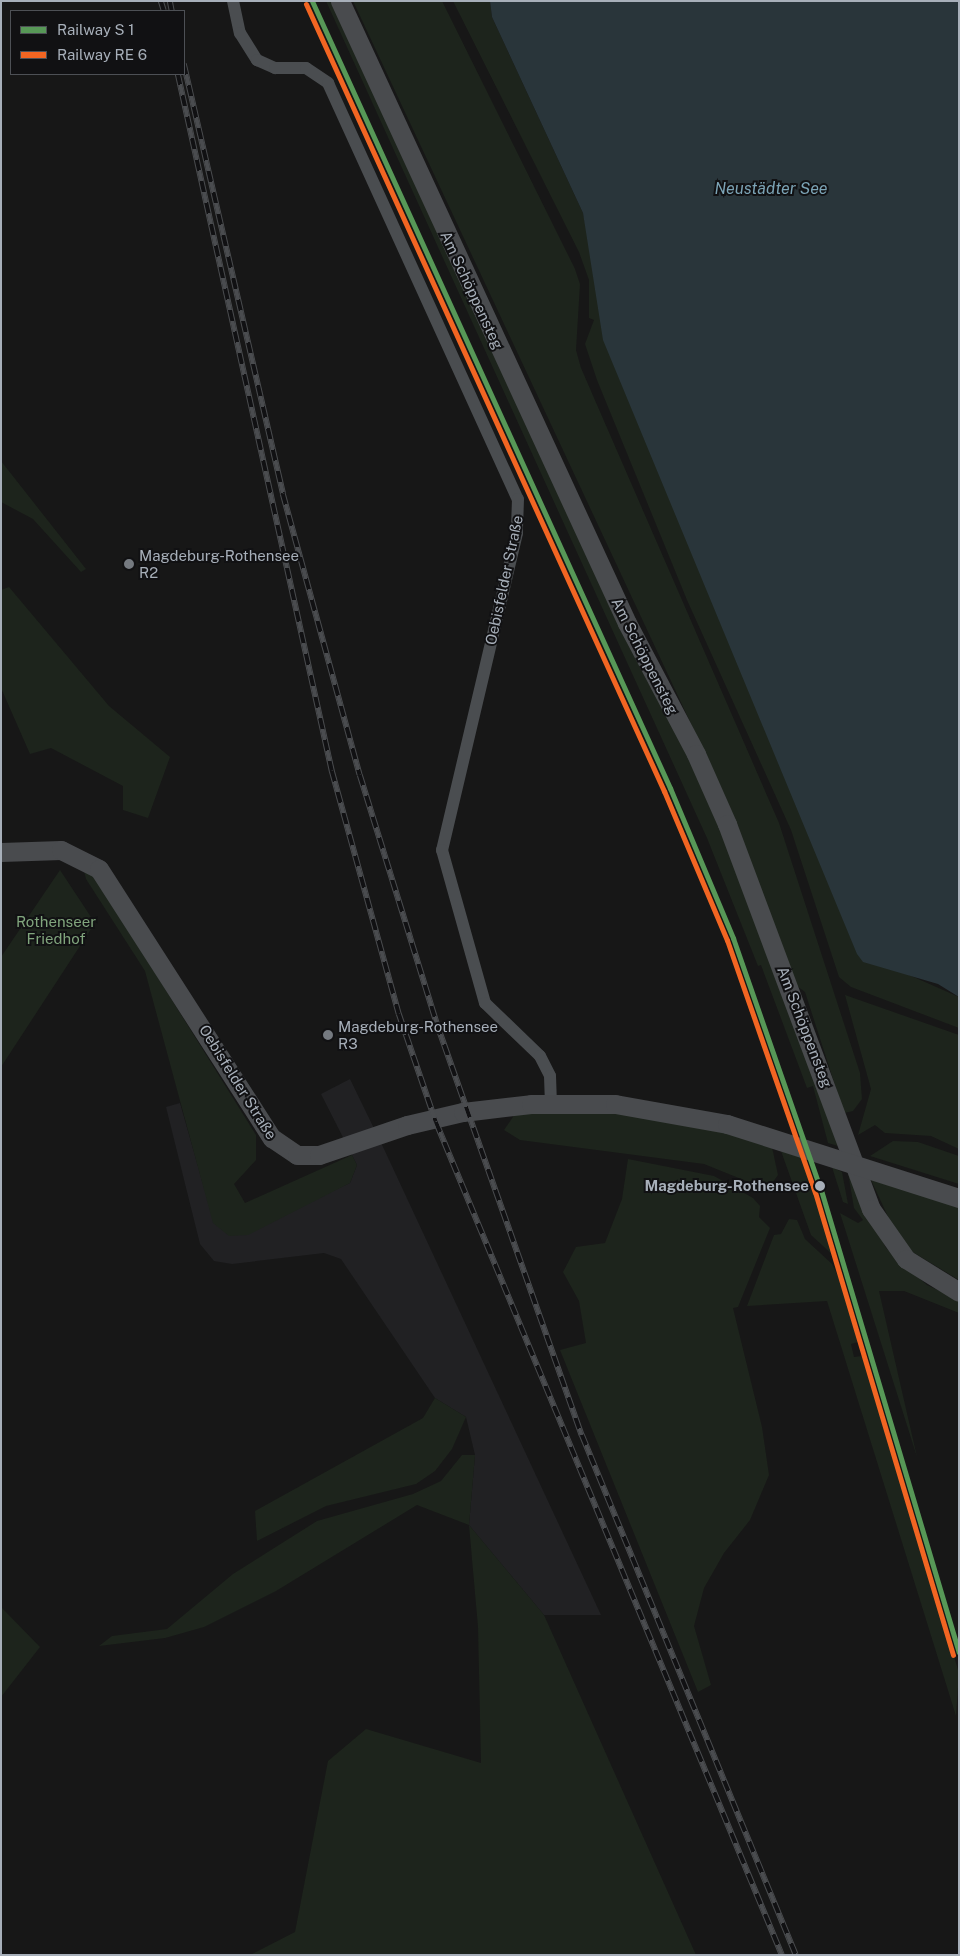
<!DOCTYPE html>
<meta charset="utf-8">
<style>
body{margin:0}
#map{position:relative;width:960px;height:1956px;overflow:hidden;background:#171717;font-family:"Public Sans",sans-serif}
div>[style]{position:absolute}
.built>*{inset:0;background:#212123}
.green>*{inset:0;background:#1d241c}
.water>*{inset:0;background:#29353a}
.street>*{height:12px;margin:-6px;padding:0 6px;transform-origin:6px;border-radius:6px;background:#4a4d50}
.secondary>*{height:19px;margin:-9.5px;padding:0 9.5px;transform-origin:9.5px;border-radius:9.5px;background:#494b4e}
.rail>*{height:5.5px;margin-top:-2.75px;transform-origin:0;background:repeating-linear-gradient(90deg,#111113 0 11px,#4a4c4f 0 22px);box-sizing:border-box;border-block:1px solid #4a4c4f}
.rail-1>*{height:5px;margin:-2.5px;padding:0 2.5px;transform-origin:2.5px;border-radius:2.5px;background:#579857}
.rail-2>*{height:5px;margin:-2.5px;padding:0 2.5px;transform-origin:2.5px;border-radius:2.5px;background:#f26522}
.dots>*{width:14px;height:14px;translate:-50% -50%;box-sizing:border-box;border:2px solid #111113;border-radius:50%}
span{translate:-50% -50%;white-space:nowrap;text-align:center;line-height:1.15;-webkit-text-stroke:4px #111113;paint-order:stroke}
.street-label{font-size:15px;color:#a7afb9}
.poi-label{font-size:15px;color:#a7afb9}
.left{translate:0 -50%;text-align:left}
.park-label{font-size:15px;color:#81a57d}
.stop-label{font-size:15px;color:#a7afb9;font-weight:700}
.right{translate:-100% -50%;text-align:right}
.water-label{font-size:16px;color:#7ca4b6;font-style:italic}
.frame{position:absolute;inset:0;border:2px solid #a7afb9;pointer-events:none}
.legend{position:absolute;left:10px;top:10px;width:175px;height:65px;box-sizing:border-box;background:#111113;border:1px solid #4d5055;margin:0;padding:6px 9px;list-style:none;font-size:15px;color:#a7afb9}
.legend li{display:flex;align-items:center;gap:10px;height:25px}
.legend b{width:25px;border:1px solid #4d5055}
</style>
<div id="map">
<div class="built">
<i style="clip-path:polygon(350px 1079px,384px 1149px,601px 1615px,544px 1615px,469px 1525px,475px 1455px,466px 1417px,435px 1398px,341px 1259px,324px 1253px,232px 1264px,214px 1261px,200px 1244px,166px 1107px,180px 1103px,214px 1223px,308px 1202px,350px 1183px,357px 1165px,321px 1094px)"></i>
</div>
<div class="green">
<i style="clip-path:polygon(326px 1px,334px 1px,646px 679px,683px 742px,724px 832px,845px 1148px,828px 1143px,813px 1086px,807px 1088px,761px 965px,758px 966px,707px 838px)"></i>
<i style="clip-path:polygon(353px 1px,442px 1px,575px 269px,580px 284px,576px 350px,581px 368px,779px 823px,860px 1073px,862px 1099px,853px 1111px,844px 1113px,805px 992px,797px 986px,707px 758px)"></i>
<i style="clip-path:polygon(453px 1px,490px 1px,492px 17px,583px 213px,593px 258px,900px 971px,959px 997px,959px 1028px,851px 987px,839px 977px,791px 830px,687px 600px,597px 380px,585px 344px,594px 320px,589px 318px,589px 280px,579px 252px)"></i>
<i style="clip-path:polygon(1px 461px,86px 569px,81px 572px,33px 519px,1px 502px)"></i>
<i style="clip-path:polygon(9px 587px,109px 706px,170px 757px,148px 818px,123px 810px,123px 786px,51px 748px,30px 754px,1px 688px,1px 590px)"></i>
<i style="clip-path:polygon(60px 870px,95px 923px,1px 1067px,1px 957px)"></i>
<i style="clip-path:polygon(91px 870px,256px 1135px,256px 1160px,234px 1184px,245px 1203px,352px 1155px,357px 1165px,350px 1183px,248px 1235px,229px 1236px,213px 1223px,145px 971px,86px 879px,84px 871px)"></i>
<i style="clip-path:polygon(845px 995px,959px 1035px,959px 1149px,931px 1136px,885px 1133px,875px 1125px,858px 1135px,871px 1089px)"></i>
<i style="clip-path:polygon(535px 1112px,629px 1114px,707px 1127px,772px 1147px,778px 1175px,770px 1186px,761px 1187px,704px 1164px,520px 1140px,504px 1130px,515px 1114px)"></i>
<i style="clip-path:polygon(893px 1141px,918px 1142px,959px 1156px,959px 1184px,870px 1156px)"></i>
<i style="clip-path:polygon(781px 1151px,806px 1158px,835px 1257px,811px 1235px)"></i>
<i style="clip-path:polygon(628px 1159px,714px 1176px,753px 1198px,760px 1206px,759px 1217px,770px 1228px,738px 1307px,733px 1308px,762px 1427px,769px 1475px,750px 1520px,724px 1553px,704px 1588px,694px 1626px,711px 1685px,698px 1692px,560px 1350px,586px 1343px,579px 1301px,563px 1272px,576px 1247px,605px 1243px,622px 1199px)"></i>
<i style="clip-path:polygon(832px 1167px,842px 1172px,848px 1204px,843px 1202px)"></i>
<i style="clip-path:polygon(848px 1173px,886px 1248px,927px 1285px,959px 1300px,959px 1313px,904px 1291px,879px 1291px,917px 1457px,840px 1213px,858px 1223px,863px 1220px,854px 1208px)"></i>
<i style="clip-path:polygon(871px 1180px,959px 1206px,959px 1280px,911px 1251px,891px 1223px)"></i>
<i style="clip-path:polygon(789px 1219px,797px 1220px,805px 1239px,832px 1264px,839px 1278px,858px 1342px,851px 1344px,854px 1357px,862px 1356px,959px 1673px,956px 1716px,827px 1301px,747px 1306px,774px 1235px,781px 1234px)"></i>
<i style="clip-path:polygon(435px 1398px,466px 1417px,452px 1449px,435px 1471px,416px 1484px,326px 1506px,257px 1541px,255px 1511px,423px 1418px)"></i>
<i style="clip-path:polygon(462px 1455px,475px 1455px,469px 1525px,544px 1615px,696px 1955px,250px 1955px,295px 1932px,328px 1761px,366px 1729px,481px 1763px,478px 1627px,469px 1525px,417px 1505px,276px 1591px,204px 1627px,165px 1638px,99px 1646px,112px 1636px,167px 1629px,233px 1574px,317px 1521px,413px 1494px,441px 1481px)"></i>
<i style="clip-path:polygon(1px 1607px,40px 1647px,1px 1697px)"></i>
</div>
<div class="water">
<i style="clip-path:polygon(490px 1px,959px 1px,959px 997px,938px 984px,863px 962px,857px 954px,603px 340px,583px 213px,492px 17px)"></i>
</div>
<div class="street">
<i style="left:233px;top:1px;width:33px;rotate:78deg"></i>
<i style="left:240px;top:33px;width:32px;rotate:58deg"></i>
<i style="left:257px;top:60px;width:20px;rotate:24deg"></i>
<i style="left:275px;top:68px;width:31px"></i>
<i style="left:306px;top:68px;width:27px;rotate:34deg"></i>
<i style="left:328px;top:83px;width:457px;rotate:65.5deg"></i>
<i style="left:518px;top:499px;width:34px;rotate:92deg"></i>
<i style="left:517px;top:533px;width:326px;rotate:103.3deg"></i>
<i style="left:442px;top:850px;width:159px;rotate:74.3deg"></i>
<i style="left:485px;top:1003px;width:76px;rotate:43.9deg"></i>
<i style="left:540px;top:1056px;width:22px;rotate:63deg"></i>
<i style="left:550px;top:1076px;width:27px;rotate:88deg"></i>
</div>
<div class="secondary">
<i style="left:340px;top:1px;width:685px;rotate:65.23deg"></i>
<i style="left:627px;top:623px;width:148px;rotate:62.2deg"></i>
<i style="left:696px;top:754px;width:77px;rotate:66.1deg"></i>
<i style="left:727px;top:824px;width:411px;rotate:69.5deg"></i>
<i style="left:871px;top:1209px;width:61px;rotate:55deg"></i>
<i style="left:906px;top:1259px;width:62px;rotate:31.9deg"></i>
<i style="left:1px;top:852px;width:60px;rotate:-1.9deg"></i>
<i style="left:61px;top:850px;width:42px;rotate:26.6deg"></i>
<i style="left:99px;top:869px;width:320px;rotate:57.3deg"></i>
<i style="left:272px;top:1138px;width:30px;rotate:34deg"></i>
<i style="left:297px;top:1155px;width:22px"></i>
<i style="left:319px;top:1155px;width:93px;rotate:-18.8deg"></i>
<i style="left:407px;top:1125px;width:57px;rotate:-13.1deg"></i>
<i style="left:463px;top:1112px;width:68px;rotate:-6.7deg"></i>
<i style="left:531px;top:1104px;width:84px"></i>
<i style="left:615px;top:1104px;width:114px;rotate:10.1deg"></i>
<i style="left:727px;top:1124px;width:244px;rotate:17.7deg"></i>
</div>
<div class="rail">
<i style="left:161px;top:1px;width:10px;rotate:73deg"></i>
<i style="left:170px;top:1px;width:10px;rotate:79deg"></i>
<i style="left:184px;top:64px;width:441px;rotate:77deg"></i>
<i style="left:283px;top:494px;width:291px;rotate:74.7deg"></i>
<i style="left:360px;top:775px;width:261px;rotate:72.8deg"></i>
<i style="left:437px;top:1024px;width:436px;rotate:70.6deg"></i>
<i style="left:582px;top:1435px;width:562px;rotate:67.63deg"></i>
<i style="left:178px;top:74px;width:714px;rotate:77.54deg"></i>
<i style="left:332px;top:771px;width:252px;rotate:74.6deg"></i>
<i style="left:399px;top:1014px;width:114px;rotate:71.1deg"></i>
<i style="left:436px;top:1122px;width:902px;rotate:67.44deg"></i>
</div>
<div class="rail-1">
<i style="left:312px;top:1px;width:865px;rotate:65.54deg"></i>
<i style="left:670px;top:788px;width:163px;rotate:67.2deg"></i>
<i style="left:733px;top:938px;width:267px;rotate:70.8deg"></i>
<i style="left:821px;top:1190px;width:482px;rotate:73.4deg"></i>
</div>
<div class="rail-2">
<i style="left:306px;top:4px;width:865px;rotate:65.54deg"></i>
<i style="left:664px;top:791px;width:162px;rotate:67.1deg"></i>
<i style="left:727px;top:940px;width:267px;rotate:70.8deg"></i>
<i style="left:815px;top:1192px;width:483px;rotate:73.4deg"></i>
</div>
<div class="dots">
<i style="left:129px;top:564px;background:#757a80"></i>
<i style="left:328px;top:1035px;background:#757a80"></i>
<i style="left:820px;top:1186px;background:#a7afb9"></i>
</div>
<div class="street-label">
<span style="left:472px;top:290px;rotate:65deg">Am Schöppensteg</span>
<span style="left:504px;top:580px;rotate:-78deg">Oebisfelder Straße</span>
<span style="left:645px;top:656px;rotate:63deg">Am Schöppensteg</span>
<span style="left:805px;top:1027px;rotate:69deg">Am Schöppensteg</span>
<span style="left:238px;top:1082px;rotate:58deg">Oebisfelder Straße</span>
</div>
<div class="poi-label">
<span class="left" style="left:139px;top:564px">Magdeburg-Rothensee<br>R2</span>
<span class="left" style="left:338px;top:1035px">Magdeburg-Rothensee<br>R3</span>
</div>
<div class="park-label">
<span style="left:56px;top:930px">Rothenseer<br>Friedhof</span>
</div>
<div class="stop-label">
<span class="right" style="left:809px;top:1186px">Magdeburg-Rothensee</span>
</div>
<div class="water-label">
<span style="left:771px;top:189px">Neustädter See</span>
</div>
<div class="frame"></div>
<ul class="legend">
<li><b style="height:6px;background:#579857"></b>Railway S 1</li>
<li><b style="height:6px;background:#f26522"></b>Railway RE 6</li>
</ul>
</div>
